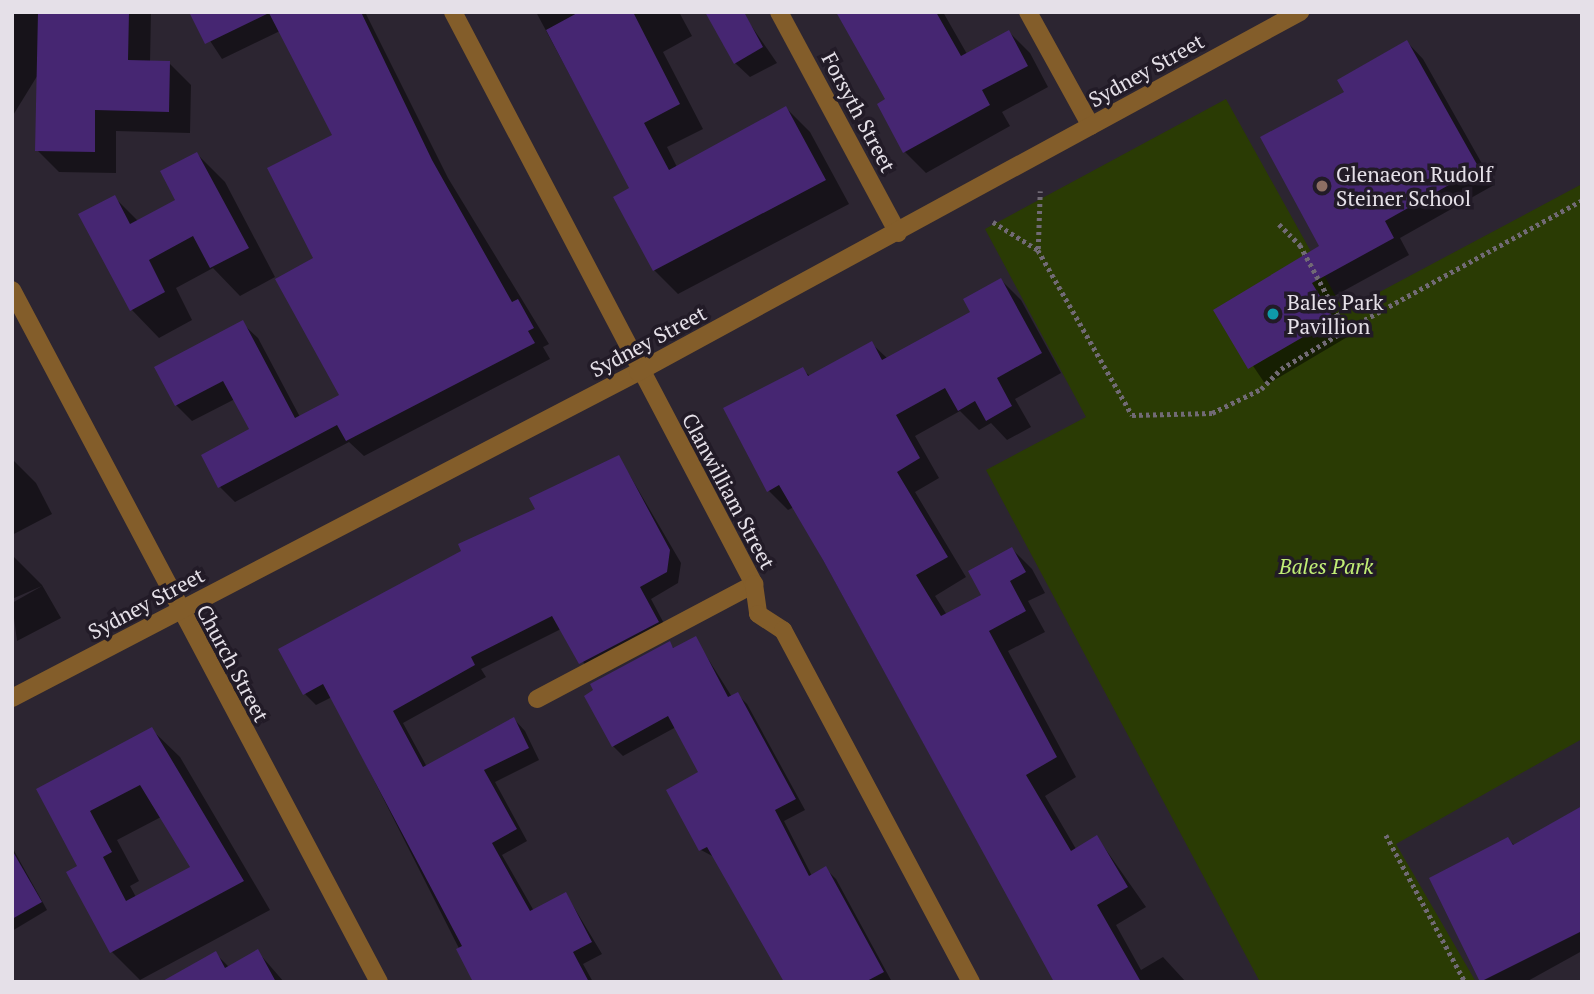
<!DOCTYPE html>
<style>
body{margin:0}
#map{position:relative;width:1594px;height:994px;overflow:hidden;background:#2c2531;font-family:"PT Serif",serif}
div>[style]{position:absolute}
.green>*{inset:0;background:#2a3b04}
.shadow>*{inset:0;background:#0007}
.building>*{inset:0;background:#462672}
.path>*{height:4.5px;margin-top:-2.25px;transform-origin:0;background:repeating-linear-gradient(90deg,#716a75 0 3.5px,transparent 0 7px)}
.service>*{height:18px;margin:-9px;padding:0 9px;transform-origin:9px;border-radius:9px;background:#835d2a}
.minor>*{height:18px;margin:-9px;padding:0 9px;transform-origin:9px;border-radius:9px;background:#835d2a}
.dots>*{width:19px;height:19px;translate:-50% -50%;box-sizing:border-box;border:4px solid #221b27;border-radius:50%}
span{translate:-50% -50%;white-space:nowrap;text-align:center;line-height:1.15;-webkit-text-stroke:7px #221b27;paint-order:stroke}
.street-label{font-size:21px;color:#e5e0e8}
.poi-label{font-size:21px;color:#e5e0e8}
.left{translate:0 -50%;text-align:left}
.park-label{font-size:21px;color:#c1ee76;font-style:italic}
.frame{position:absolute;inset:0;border:14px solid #e5e0e8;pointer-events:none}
</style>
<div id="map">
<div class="green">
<i style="clip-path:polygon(1226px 99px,1344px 311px,1582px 184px,1582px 739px,1396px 844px,1476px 982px,1260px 982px,986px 470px,1086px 417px,985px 229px)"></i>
</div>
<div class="shadow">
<i style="clip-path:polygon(12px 12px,151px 12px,150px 63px,169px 63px,191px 85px,190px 133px,116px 131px,116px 173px,59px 172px,37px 150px,39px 73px,12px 117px)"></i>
<i style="clip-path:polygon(191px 12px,365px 12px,448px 178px,549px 344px,543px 347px,550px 359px,364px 456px,349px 442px,235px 502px,220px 487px,251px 430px,235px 399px,192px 421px,176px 405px,242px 323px,258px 338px,300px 417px,341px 395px,316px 259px,334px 136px,280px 31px,222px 59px)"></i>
<i style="clip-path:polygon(536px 12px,679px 12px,692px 36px,663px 52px,703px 129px,667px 147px,677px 167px,786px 108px,810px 132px,849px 204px,678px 294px,654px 270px,631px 189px)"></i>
<i style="clip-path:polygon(839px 12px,943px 12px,967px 54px,1009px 32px,1030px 53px,1048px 87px,1002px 112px,1010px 126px,926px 173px,905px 152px,888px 100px)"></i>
<i style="clip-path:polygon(748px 21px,777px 63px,750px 77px,735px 63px)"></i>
<i style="clip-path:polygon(1407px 42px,1423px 59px,1494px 185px,1400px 238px,1409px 255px,1327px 300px,1349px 336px,1266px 385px,1215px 310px,1322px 247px,1346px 92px)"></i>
<i style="clip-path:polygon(197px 154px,225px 182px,275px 277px,240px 296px,213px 268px,176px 288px,192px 320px,159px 338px,131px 309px,114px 197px,138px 221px,178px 200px)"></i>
<i style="clip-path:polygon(1001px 280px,1021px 300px,1061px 373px,1015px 399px,1031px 427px,1007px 440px,991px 423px,979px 430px,960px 411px,915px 436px,939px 478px,915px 492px,966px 577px,935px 596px,947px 615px,983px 595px,1012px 549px,1032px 569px,1045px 593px,1028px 601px,1045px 632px,1008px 651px,1076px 777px,1045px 796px,1076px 849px,1097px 837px,1146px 907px,1116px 925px,1141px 970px,1163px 957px,1186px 982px,1055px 982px,794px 507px,788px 510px,768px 490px,802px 369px,811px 377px,871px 343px,888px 359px,973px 312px)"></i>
<i style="clip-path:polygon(619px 457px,681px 563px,678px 583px,651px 599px,669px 633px,592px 675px,561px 629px,481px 669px,486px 677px,403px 723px,427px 767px,514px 719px,525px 731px,539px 760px,495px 782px,527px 841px,502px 855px,534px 911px,566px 894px,602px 954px,583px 964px,593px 982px,476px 982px,332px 697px,316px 705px,305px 694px,537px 510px)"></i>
<i style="clip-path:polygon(12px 459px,36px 483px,52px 514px,12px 535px)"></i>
<i style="clip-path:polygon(14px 557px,42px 585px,61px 618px,17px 641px,12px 603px,42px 586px,12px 599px)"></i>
<i style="clip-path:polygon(695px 638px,732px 697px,737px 694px,747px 704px,805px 810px,784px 821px,812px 876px,826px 869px,836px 879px,892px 982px,786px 982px,716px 858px,701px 850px,669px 790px,700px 773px,676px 727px,623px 756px,613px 746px,669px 644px,675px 649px)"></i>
<i style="clip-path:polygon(evenodd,151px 729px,180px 757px,270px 910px,140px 980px,112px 952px,69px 873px,80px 867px,38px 790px,151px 729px,161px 817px,192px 867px,136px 897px,130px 886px,139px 881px,117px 840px,161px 817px)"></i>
<i style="clip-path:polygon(1582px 808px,1582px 951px,1526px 982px,1482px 982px,1431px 878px,1508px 839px,1515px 846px)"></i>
<i style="clip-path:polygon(12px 847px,47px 910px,12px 931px)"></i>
<i style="clip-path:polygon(258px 952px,284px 982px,165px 982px,216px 954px,229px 967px)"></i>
</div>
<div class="building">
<i style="clip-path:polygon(38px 12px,129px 12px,128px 60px,170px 61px,169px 112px,95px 110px,95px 152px,35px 151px)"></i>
<i style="clip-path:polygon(189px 12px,361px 12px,432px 160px,512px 302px,518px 299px,534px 328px,528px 331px,535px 343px,346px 441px,337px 425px,218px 488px,201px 455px,249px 429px,223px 381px,175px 406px,154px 367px,243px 320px,295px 418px,339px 395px,275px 279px,313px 258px,267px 168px,332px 135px,269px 13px,205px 44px)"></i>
<i style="clip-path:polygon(579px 12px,633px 12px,680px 104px,644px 123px,669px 170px,786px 106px,826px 180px,653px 271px,613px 197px,629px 188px,546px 30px)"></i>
<i style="clip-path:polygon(705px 12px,744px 12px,763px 47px,734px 64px)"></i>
<i style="clip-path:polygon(836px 12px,936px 12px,961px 56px,1009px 30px,1028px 66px,982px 90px,990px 105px,903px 153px,877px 104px,885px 99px)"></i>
<i style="clip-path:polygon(1407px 40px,1479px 168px,1385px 221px,1394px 238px,1312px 283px,1334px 319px,1248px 369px,1213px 310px,1319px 246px,1260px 137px,1344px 92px,1337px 80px)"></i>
<i style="clip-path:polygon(197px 152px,249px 248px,210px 268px,193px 236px,149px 260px,165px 292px,130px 311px,78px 214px,115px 195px,130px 224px,175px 200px,160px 171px)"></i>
<i style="clip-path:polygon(1001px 278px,1042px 353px,997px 378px,1012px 406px,986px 421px,975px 401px,958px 411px,945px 388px,896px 415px,920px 458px,897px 472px,948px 557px,916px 575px,941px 616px,981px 595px,968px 571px,1012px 547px,1026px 572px,1010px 581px,1026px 611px,989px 631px,1057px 757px,1026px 775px,1071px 851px,1097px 835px,1128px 887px,1097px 905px,1141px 982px,1054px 982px,823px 560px,779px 485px,767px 492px,723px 408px,803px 367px,808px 376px,872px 341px,882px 360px,970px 312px,963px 299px)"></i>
<i style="clip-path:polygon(619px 455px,670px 550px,667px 572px,640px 587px,659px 622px,579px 664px,552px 616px,471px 657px,475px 665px,393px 711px,423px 767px,514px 717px,529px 748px,484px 770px,517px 829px,492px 843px,530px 911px,566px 892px,592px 942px,573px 952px,589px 982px,473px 982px,456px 949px,462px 946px,323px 684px,303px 695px,278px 649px,461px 551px,458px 544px,535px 509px,529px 498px)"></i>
<i style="clip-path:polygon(696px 636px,728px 697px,738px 692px,796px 799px,775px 810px,809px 876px,826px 866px,884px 972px,865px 982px,784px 982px,707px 847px,699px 851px,666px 790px,698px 772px,668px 716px,612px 747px,584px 696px,593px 690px,590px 684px,670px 641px,673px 648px)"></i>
<i style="clip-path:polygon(evenodd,152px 727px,244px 881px,110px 953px,66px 872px,77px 866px,36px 789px,152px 727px,140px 785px,190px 867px,126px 901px,103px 857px,112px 852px,90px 811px,140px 785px)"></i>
<i style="clip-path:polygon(1582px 806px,1582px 931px,1480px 982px,1429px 878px,1508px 837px,1513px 845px)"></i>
<i style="clip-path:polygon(12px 850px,42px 902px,12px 919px)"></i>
<i style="clip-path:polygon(258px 949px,276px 982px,161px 982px,216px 951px,225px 968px)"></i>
</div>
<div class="path">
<i style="left:993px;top:222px;width:53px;rotate:31.9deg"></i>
<i style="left:1038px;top:250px;width:190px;rotate:60.3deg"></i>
<i style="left:1132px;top:415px;width:80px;rotate:-1.4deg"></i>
<i style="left:1212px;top:413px;width:55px;rotate:-26.1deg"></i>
<i style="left:1261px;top:389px;width:28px;rotate:-45deg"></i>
<i style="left:1281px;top:369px;width:76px;rotate:-31deg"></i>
<i style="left:1279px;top:224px;width:30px;rotate:45deg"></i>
<i style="left:1300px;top:245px;width:97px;rotate:61.6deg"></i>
<i style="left:1346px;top:330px;width:269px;rotate:-28.8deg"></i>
<i style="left:1038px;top:249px;width:58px;rotate:-88deg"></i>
<i style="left:1386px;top:835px;width:167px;rotate:61.7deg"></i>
</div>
<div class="service">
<i style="left:1028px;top:12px;width:130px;rotate:61.1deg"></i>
<i style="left:537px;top:699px;width:246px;rotate:-27.9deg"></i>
</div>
<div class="minor">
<i style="left:453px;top:12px;width:646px;rotate:62.25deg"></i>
<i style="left:754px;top:584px;width:30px;rotate:82deg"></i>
<i style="left:758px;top:614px;width:30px;rotate:33deg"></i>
<i style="left:783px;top:630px;width:399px;rotate:61.9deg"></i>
<i style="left:779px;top:12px;width:251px;rotate:61.7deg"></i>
<i style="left:12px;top:290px;width:783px;rotate:62.06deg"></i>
<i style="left:12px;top:698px;width:706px;rotate:-27.51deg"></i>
<i style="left:638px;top:372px;width:754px;rotate:-28.54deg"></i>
</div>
<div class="dots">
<i style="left:1322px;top:186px;background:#8d6e63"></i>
<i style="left:1273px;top:314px;background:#0f9aa8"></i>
</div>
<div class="street-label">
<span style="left:1146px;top:70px;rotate:-29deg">Sydney Street</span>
<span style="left:859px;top:112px;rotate:62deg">Forsyth Street</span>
<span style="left:648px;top:341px;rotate:-28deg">Sydney Street</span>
<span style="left:729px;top:491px;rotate:62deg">Clanwilliam Street</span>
<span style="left:146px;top:603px;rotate:-28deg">Sydney Street</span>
<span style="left:233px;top:663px;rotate:62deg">Church Street</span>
</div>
<div class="poi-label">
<span class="left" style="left:1336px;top:186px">Glenaeon Rudolf<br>Steiner School</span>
<span class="left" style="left:1287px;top:314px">Bales Park<br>Pavillion</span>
</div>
<div class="park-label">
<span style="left:1326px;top:566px">Bales Park</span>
</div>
<div class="frame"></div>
</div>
